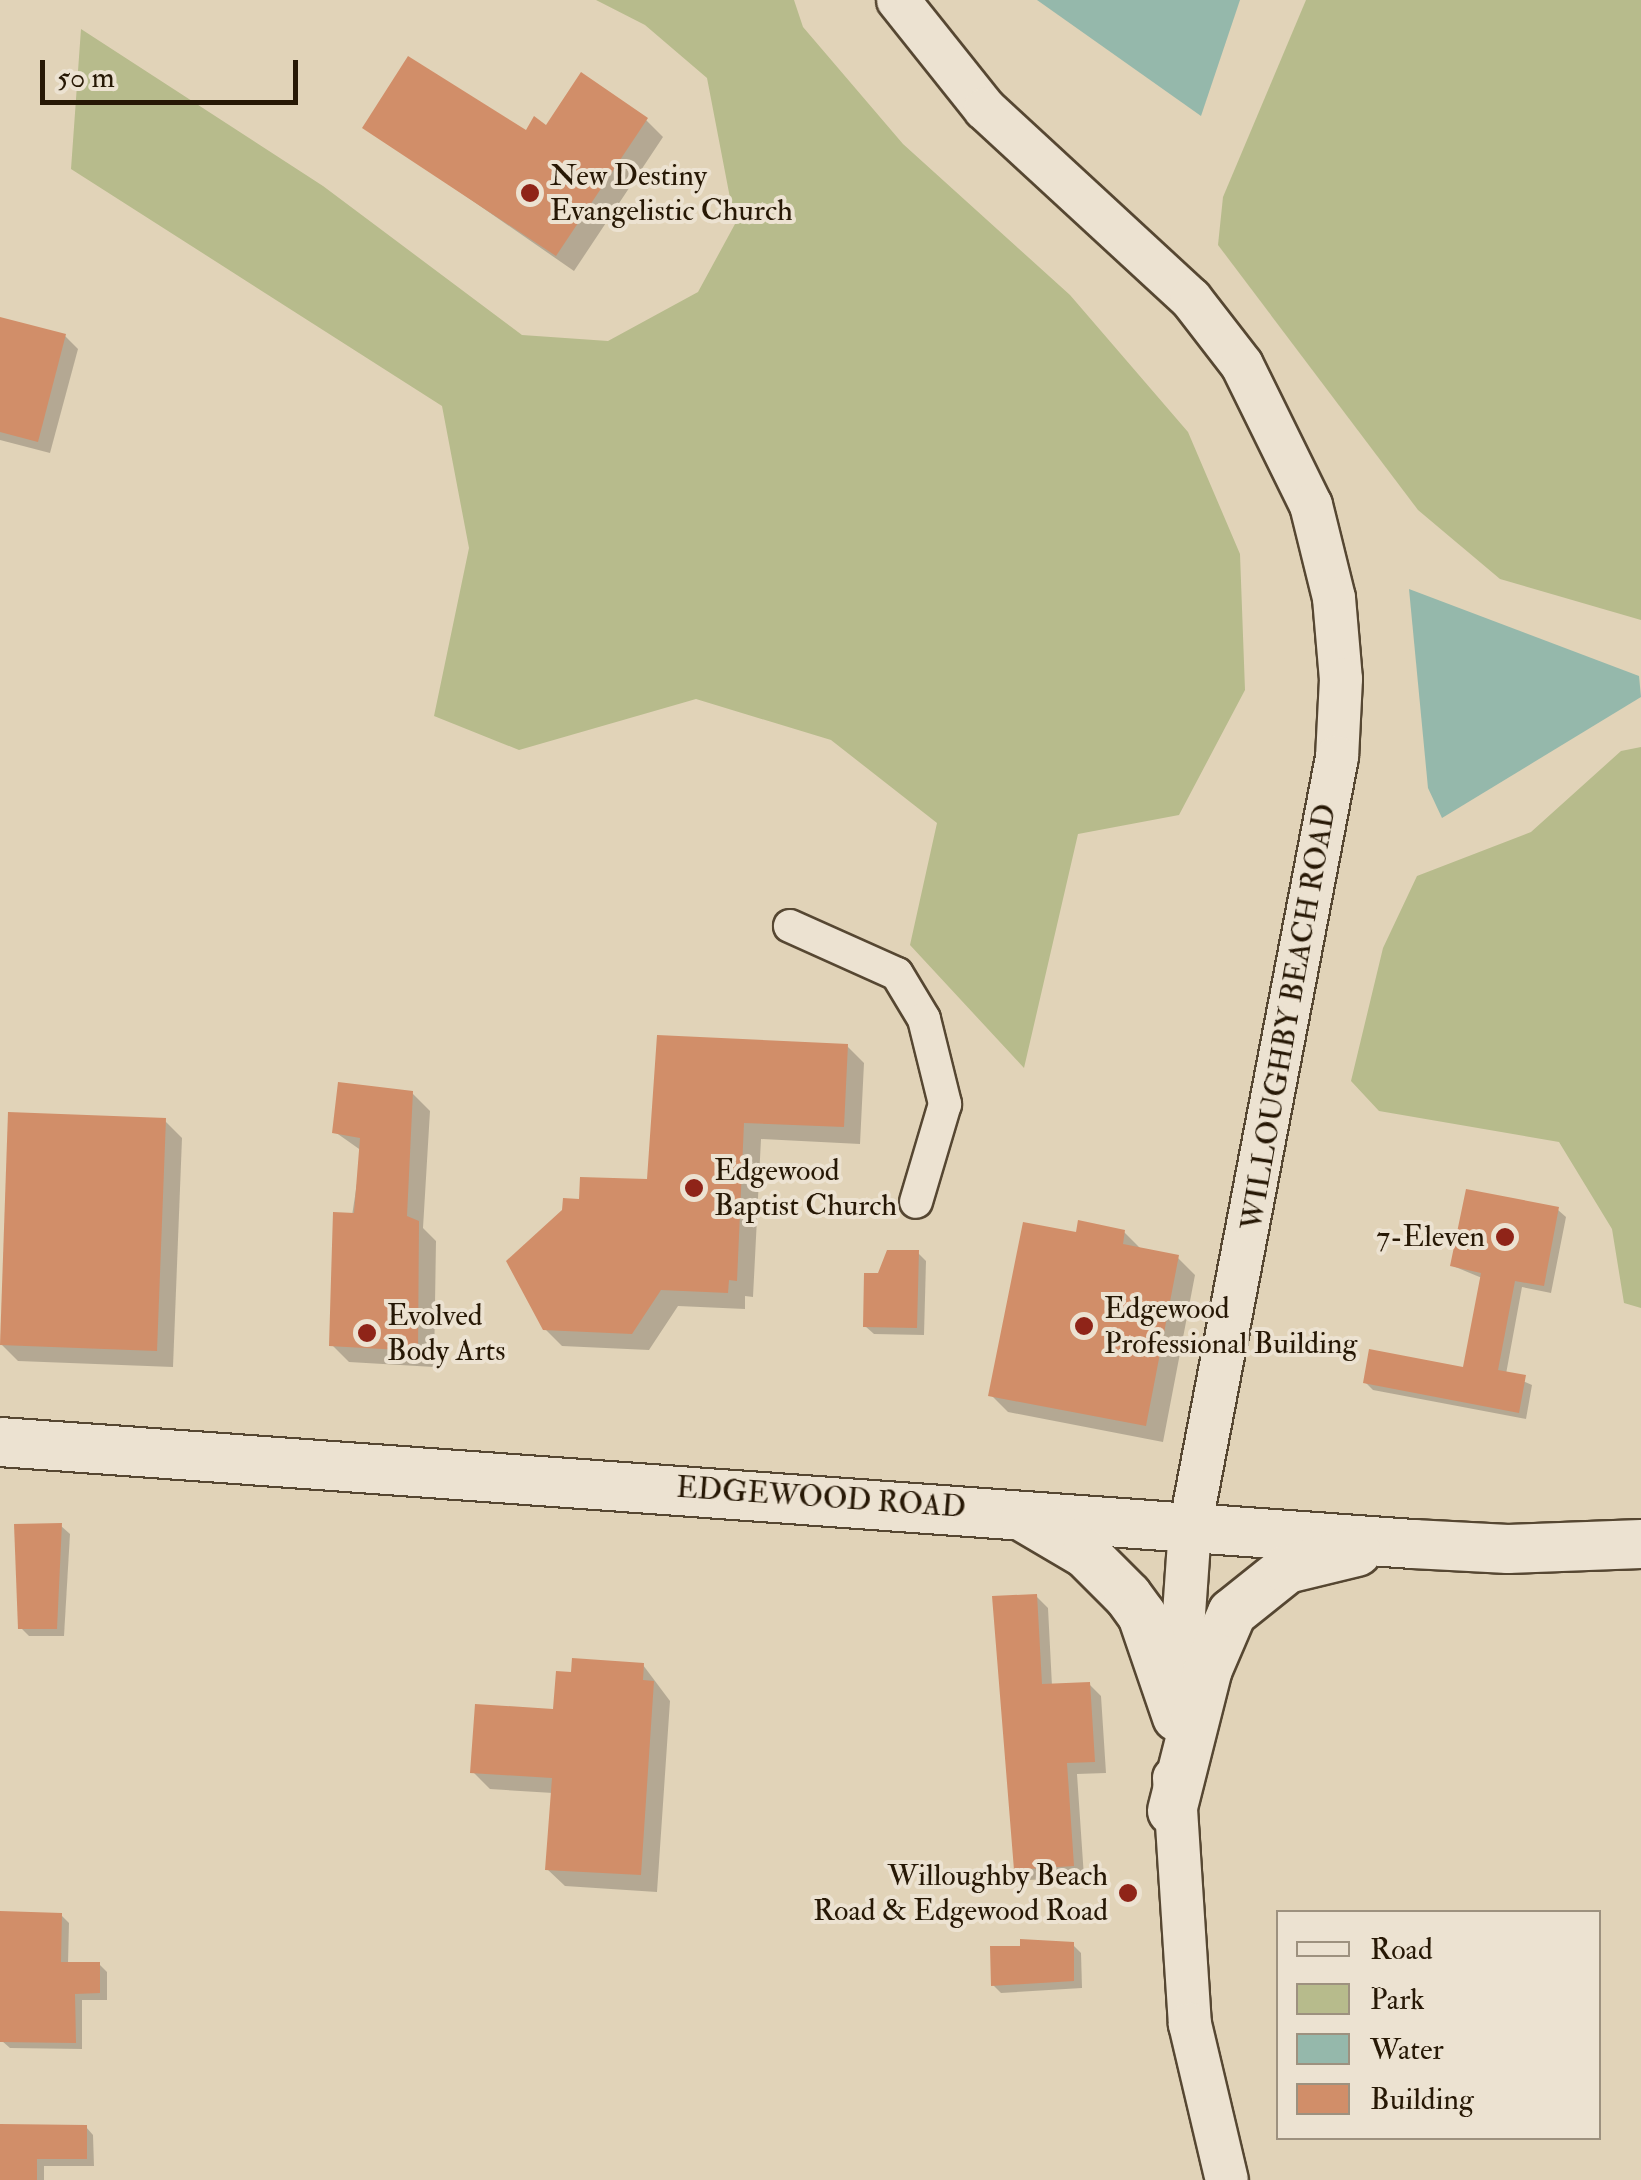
<!DOCTYPE html>
<style>
body{margin:0}
#map{position:relative;width:1641px;height:2180px;overflow:hidden;background:#e1d3b8;font-family:"IM FELL Double Pica",serif}
div>[style]{position:absolute}
.green>*{inset:0;background:#b7bb8c}
.water>*{inset:0;background:#95b8ab}
.shadow>*{inset:0;background:#0003}
.building>*{inset:0;background:#d18e69}
.roads{filter:drop-shadow(2px 0 #564732) drop-shadow(-2px 0 #564732) drop-shadow(0 2px #564732) drop-shadow(0 -2px #564732)}
.minor>*{height:32px;margin:-16px;padding:0 16px;transform-origin:16px;border-radius:16px;background:#ece2d1}
.tertiary>*{height:42px;margin:-21px;padding:0 21px;transform-origin:21px;border-radius:21px;background:#ece2d1}
.secondary>*{height:48px;margin:-24px;padding:0 24px;transform-origin:24px;border-radius:24px;background:#ece2d1}
.dots>*{width:28px;height:28px;translate:-50% -50%;box-sizing:border-box;border:5px solid #ece2d1;border-radius:50%}
span{translate:-50% -50%;white-space:nowrap;text-align:center;line-height:1.15;-webkit-text-stroke:8px #ece2d1;paint-order:stroke}
.poi-label{font-size:30px;color:#271805}
.left{translate:0 -50%;text-align:left}
.right{translate:-100% -50%;text-align:right}
.street-label{font-size:30px;color:#271805}
.legend{position:absolute;left:1276px;top:1910px;width:325px;height:230px;box-sizing:border-box;background:#ece2d1;border:2px solid #9d917f;margin:0;padding:12px 18px;list-style:none;font-size:30px;color:#271805}
.legend li{display:flex;align-items:center;gap:20px;height:50px}
.legend b{width:50px;border:2px solid #9d917f}
.scale{position:absolute;left:40px;top:60px;width:258px;height:45px;box-sizing:border-box;border:5px solid #271805;border-top:0;padding-left:12px;font-size:30px;line-height:35px;white-space:nowrap;color:#271805;-webkit-text-stroke:8px #ece2d1;paint-order:stroke}
</style>
<div id="map">
<div class="green">
<i style="clip-path:polygon(596px 0,794px 0,803px 27px,903px 144px,1070px 295px,1188px 432px,1240px 554px,1245px 690px,1179px 815px,1078px 834px,1024px 1068px,910px 945px,937px 823px,831px 740px,696px 699px,519px 750px,434px 716px,469px 548px,442px 406px,71px 169px,81px 29px,323px 186px,522px 335px,608px 341px,698px 292px,735px 224px,707px 78px,645px 25px)"></i>
<i style="clip-path:polygon(1306px 0,1641px 0,1641px 620px,1500px 579px,1418px 510px,1218px 245px,1223px 197px)"></i>
<i style="clip-path:polygon(1641px 747px,1641px 1308px,1624px 1303px,1612px 1229px,1559px 1142px,1379px 1111px,1351px 1081px,1383px 948px,1417px 876px,1531px 832px,1621px 751px)"></i>
</div>
<div class="water">
<i style="clip-path:polygon(1037px 0,1240px 0,1201px 116px)"></i>
<i style="clip-path:polygon(1409px 589px,1639px 676px,1641px 697px,1442px 818px,1428px 788px)"></i>
</div>
<div class="shadow">
<i style="clip-path:polygon(646px 120px,663px 137px,574px 271px,366px 127px,527px 134px)"></i>
<i style="clip-path:polygon(0 335px,65px 336px,78px 349px,50px 453px,0 440px)"></i>
<i style="clip-path:polygon(847px 1046px,864px 1063px,860px 1144px,761px 1139px,753px 1297px,745px 1296px,745px 1309px,678px 1306px,649px 1350px,562px 1346px,545px 1329px,582px 1201px,649px 1182px)"></i>
<i style="clip-path:polygon(412px 1093px,430px 1111px,423px 1228px,436px 1241px,434px 1367px,349px 1362px,332px 1345px,362px 1151px,335px 1132px)"></i>
<i style="clip-path:polygon(165px 1121px,182px 1138px,173px 1367px,18px 1361px,1px 1344px)"></i>
<i style="clip-path:polygon(1558px 1210px,1566px 1217px,1551px 1293px,1522px 1287px,1506px 1374px,1532px 1385px,1526px 1419px,1373px 1390px,1365px 1382px,1465px 1370px,1482px 1278px,1453px 1266px)"></i>
<i style="clip-path:polygon(1124px 1232px,1141px 1249px,1178px 1258px,1195px 1275px,1163px 1442px,1008px 1412px,991px 1395px,1078px 1235px)"></i>
<i style="clip-path:polygon(918px 1253px,926px 1261px,924px 1335px,874px 1334px,865px 1326px,881px 1276px)"></i>
<i style="clip-path:polygon(61px 1526px,70px 1534px,64px 1636px,29px 1636px,21px 1628px)"></i>
<i style="clip-path:polygon(1036px 1596px,1048px 1608px,1052px 1686px,1089px 1684px,1101px 1696px,1106px 1773px,1077px 1774px,1084px 1877px,1028px 1880px,1016px 1868px)"></i>
<i style="clip-path:polygon(643px 1665px,670px 1701px,657px 1892px,565px 1886px,547px 1869px,553px 1793px,490px 1789px,473px 1772px,555px 1712px)"></i>
<i style="clip-path:polygon(0 1914px,61px 1915px,69px 1923px,68px 1964px,99px 1964px,107px 1972px,107px 2000px,82px 2000px,82px 2049px,10px 2048px,2px 2041px)"></i>
<i style="clip-path:polygon(1073px 1945px,1081px 1953px,1082px 1988px,1001px 1993px,993px 1985px,1023px 1948px)"></i>
<i style="clip-path:polygon(0 2126px,86px 2127px,93px 2135px,94px 2166px,44px 2166px,44px 2180px,0 2180px)"></i>
</div>
<div class="building">
<i style="clip-path:polygon(408px 56px,526px 130px,534px 116px,546px 125px,581px 72px,648px 118px,556px 256px,362px 128px)"></i>
<i style="clip-path:polygon(0 317px,66px 334px,38px 442px,0 432px)"></i>
<i style="clip-path:polygon(657px 1035px,848px 1044px,844px 1127px,744px 1123px,737px 1281px,729px 1280px,728px 1293px,661px 1290px,632px 1334px,543px 1330px,506px 1261px,562px 1210px,563px 1198px,579px 1199px,580px 1177px,647px 1179px)"></i>
<i style="clip-path:polygon(338px 1082px,413px 1091px,407px 1216px,419px 1221px,418px 1351px,329px 1346px,333px 1212px,354px 1213px,360px 1138px,332px 1133px)"></i>
<i style="clip-path:polygon(8px 1112px,166px 1118px,157px 1351px,0 1345px)"></i>
<i style="clip-path:polygon(1466px 1189px,1559px 1207px,1544px 1286px,1515px 1281px,1498px 1370px,1526px 1375px,1519px 1413px,1363px 1383px,1369px 1349px,1463px 1367px,1481px 1273px,1450px 1266px)"></i>
<i style="clip-path:polygon(1078px 1220px,1125px 1230px,1123px 1244px,1179px 1255px,1146px 1426px,988px 1396px,1023px 1222px,1076px 1232px)"></i>
<i style="clip-path:polygon(887px 1250px,919px 1250px,917px 1328px,863px 1327px,864px 1273px,878px 1273px)"></i>
<i style="clip-path:polygon(62px 1523px,57px 1629px,18px 1629px,14px 1524px)"></i>
<i style="clip-path:polygon(1037px 1594px,1042px 1684px,1090px 1682px,1095px 1762px,1067px 1763px,1074px 1866px,1014px 1870px,992px 1596px)"></i>
<i style="clip-path:polygon(572px 1658px,644px 1663px,643px 1680px,654px 1681px,641px 1875px,545px 1870px,552px 1778px,470px 1773px,475px 1704px,553px 1709px,556px 1671px,571px 1672px)"></i>
<i style="clip-path:polygon(0 1911px,62px 1913px,61px 1962px,100px 1962px,100px 1993px,75px 1994px,76px 2043px,0 2042px)"></i>
<i style="clip-path:polygon(1020px 1939px,1074px 1942px,1074px 1981px,991px 1986px,990px 1946px,1020px 1946px)"></i>
<i style="clip-path:polygon(0 2124px,87px 2125px,87px 2159px,37px 2159px,37px 2180px,0 2180px)"></i>
</div>
<div class="roads">
<div class="minor">
<i style="left:790px;top:926px;width:117px;rotate:24.2deg"></i>
<i style="left:897px;top:974px;width:52px;rotate:59deg"></i>
<i style="left:924px;top:1019px;width:88px;rotate:76.1deg"></i>
<i style="left:945px;top:1104px;width:102px;rotate:106.5deg"></i>
</div>
<div class="tertiary">
<i style="left:898px;top:0;width:139px;rotate:51.4deg"></i>
<i style="left:985px;top:109px;width:280px;rotate:42.7deg"></i>
<i style="left:1191px;top:299px;width:83px;rotate:52.3deg"></i>
<i style="left:1242px;top:365px;width:156px;rotate:63.8deg"></i>
<i style="left:1311px;top:505px;width:96px;rotate:76.1deg"></i>
<i style="left:1334px;top:598px;width:81px;rotate:85.1deg"></i>
<i style="left:1341px;top:679px;width:78px;rotate:92.9deg"></i>
<i style="left:1337px;top:757px;width:785px;rotate:100.79deg"></i>
<i style="left:1190px;top:1528px;width:184px;rotate:94deg"></i>
<i style="left:1174px;top:1778px;width:247px;rotate:86.3deg"></i>
<i style="left:1190px;top:2024px;width:160px;rotate:76.7deg"></i>
</div>
<div class="secondary">
<i style="left:0;top:1442px;width:1417px;rotate:4.13deg"></i>
<i style="left:1413px;top:1544px;width:95px;rotate:3deg"></i>
<i style="left:1508px;top:1549px;width:133px;rotate:-2.2deg"></i>
<i style="left:1025px;top:1518px;width:71px;rotate:30.5deg"></i>
<i style="left:1086px;top:1554px;width:59px;rotate:45deg"></i>
<i style="left:1128px;top:1596px;width:24px;rotate:54deg"></i>
<i style="left:1142px;top:1615px;width:108px;rotate:71.1deg"></i>
<i style="left:1172px;top:1811px;width:146px;rotate:-75.8deg"></i>
<i style="left:1208px;top:1669px;width:61px;rotate:-66.8deg"></i>
<i style="left:1232px;top:1613px;width:70px;rotate:-38.7deg"></i>
<i style="left:1287px;top:1569px;width:72px;rotate:-13.7deg"></i>
</div>
</div>
<div class="dots">
<i style="left:530px;top:193px;background:#8f2418"></i>
<i style="left:694px;top:1188px;background:#8f2418"></i>
<i style="left:1505px;top:1237px;background:#8f2418"></i>
<i style="left:1084px;top:1326px;background:#8f2418"></i>
<i style="left:367px;top:1333px;background:#8f2418"></i>
<i style="left:1128px;top:1893px;background:#8f2418"></i>
</div>
<div class="poi-label">
<span class="left" style="left:550px;top:193px">New Destiny<br>Evangelistic Church</span>
<span class="left" style="left:714px;top:1188px">Edgewood<br>Baptist Church</span>
<span class="right" style="left:1485px;top:1237px">7-Eleven</span>
<span class="left" style="left:1104px;top:1326px">Edgewood<br>Professional Building</span>
<span class="left" style="left:387px;top:1333px">Evolved<br>Body Arts</span>
<span class="right" style="left:1108px;top:1893px">Willoughby Beach<br>Road &amp; Edgewood Road</span>
</div>
<div class="street-label">
<span style="left:1289px;top:1017px;rotate:-80deg">WILLOUGHBY BEACH ROAD</span>
<span style="left:821px;top:1498px;rotate:4deg">EDGEWOOD ROAD</span>
</div>
<ul class="legend">
<li><b style="height:12px;background:#ece2d1"></b>Road</li>
<li><b style="height:28px;background:#b7bb8c"></b>Park</li>
<li><b style="height:28px;background:#95b8ab"></b>Water</li>
<li><b style="height:28px;background:#d18e69"></b>Building</li>
</ul>
<div class="scale">50 m</div>
</div>
